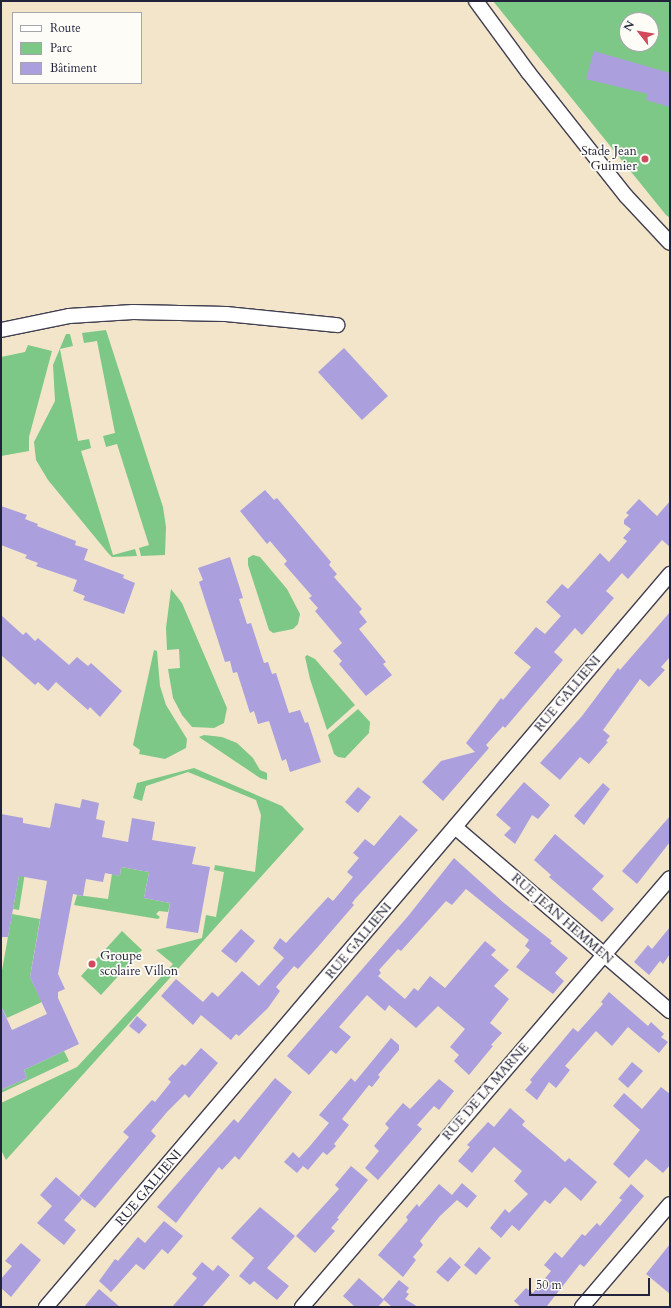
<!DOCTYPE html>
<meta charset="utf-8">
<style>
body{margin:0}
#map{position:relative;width:671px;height:1308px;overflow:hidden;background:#f2e5ca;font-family:Cardo,serif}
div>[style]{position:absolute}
.green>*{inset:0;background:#7dc886}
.building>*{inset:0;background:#aba0dd}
.roads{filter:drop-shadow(1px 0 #413f50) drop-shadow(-1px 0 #413f50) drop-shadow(0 1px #413f50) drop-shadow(0 -1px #413f50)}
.street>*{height:14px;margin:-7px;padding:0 7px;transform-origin:7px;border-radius:7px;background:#fff}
.dots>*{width:11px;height:11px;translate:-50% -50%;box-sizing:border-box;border:2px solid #fdfcf7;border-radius:50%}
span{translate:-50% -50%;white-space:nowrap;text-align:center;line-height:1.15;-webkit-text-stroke:3.5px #fdfcf7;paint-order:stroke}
.poi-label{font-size:13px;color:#22223b}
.right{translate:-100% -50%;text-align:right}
.left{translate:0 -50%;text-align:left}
.street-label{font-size:13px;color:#22223b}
.frame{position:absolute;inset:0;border:2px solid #22223b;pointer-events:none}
.legend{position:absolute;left:12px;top:12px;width:130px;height:72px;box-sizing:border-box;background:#fdfcf7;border:1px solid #a5a5ac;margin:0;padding:5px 7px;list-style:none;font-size:12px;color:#22223b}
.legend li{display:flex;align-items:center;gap:8px;height:20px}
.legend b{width:20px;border:1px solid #a5a5ac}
.north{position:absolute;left:619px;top:12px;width:40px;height:40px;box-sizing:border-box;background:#fdfcf7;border:1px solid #a5a5ac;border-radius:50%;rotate:301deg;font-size:11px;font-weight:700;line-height:16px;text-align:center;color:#22223b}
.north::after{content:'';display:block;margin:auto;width:14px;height:18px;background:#d1495b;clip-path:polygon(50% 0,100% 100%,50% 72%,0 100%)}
.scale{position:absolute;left:529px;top:1278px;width:121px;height:18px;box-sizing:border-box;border:2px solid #22223b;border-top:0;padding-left:5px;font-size:12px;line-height:14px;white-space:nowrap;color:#22223b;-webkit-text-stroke:3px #fdfcf7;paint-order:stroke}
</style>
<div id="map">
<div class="green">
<i style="clip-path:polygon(evenodd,493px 1px,670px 1px,670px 218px,666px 215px,493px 1px,627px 20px,651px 20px,651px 44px,627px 44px,627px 20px)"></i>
<i style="clip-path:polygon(106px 330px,163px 507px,166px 527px,165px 555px,141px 556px,139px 548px,149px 545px,117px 444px,106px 447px,103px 436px,115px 433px,97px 341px,84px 343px,82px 333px)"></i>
<i style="clip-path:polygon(66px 334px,70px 334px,73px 346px,60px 349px,78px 441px,89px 439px,91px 448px,81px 451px,113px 555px,135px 549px,137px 556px,112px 557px,108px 553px,48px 480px,36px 460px,34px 442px,55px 401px,53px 365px)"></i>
<i style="clip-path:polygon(28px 345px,52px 351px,29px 437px,29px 451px,1px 456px,1px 357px,25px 352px)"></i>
<i style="clip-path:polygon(253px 555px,260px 557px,287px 589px,300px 614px,298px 624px,293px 629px,273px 633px,269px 630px,248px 565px,248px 558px)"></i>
<i style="clip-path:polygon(171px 589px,182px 603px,227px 708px,224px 723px,214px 728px,192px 727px,182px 715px,173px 698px,168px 669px,180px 668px,179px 649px,167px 650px,166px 628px)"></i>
<i style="clip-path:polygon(154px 650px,157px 651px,160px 686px,166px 705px,187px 739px,186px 748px,165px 759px,139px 754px,140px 750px,133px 745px)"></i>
<i style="clip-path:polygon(307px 655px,315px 659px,355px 705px,327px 730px,310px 679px,305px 657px)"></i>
<i style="clip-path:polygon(358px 709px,370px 722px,369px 733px,345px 758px,338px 757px,334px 754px,328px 735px)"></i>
<i style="clip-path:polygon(204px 735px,222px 737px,237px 743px,253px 758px,260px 770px,267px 773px,267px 780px,260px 778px,199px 737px)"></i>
<i style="clip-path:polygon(194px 768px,282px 806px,304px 829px,6px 1160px,1px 1150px,1px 1103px,77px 1067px,173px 964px,156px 950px,202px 938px,206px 915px,216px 917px,224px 872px,214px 870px,215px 865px,255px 872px,261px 815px,256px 800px,188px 772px,146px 786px,142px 801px,133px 798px,137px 783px)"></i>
<i style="clip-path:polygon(22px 859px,27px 860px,19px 910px,13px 909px)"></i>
<i style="clip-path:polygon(121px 867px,149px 872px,144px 898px,170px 903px,168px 912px,159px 911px,156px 914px,160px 917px,158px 919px,74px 905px,77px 895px,108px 899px,112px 874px,120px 876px)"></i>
<i style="clip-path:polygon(12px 914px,40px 919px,30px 977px,42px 1002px,7px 1018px,1px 1006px,1px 976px)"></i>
<i style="clip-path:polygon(122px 931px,142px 950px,101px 995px,81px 976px)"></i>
<i style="clip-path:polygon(64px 1051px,69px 1061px,1px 1093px,1px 1090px,27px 1078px,24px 1070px)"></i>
</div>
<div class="building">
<i style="clip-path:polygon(594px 51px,670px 73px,670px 107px,646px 100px,648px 94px,586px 79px)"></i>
<i style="clip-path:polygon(344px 348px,388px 396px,362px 420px,318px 372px)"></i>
<i style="clip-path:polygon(265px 490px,274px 500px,277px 498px,331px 562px,329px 565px,337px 574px,334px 577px,362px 609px,359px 612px,367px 622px,359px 629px,386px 662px,383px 664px,392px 675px,366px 696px,339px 664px,342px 661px,333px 651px,342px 643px,315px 611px,318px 608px,309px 598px,312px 596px,284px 564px,287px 561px,270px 541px,267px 544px,240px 511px)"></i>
<i style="clip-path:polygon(639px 499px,657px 516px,670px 501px,670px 547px,662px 540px,628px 579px,622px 573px,606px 591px,614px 598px,582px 635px,575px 628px,554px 652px,563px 660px,505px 728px,503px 726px,486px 745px,489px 748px,443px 801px,422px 782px,441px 761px,475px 752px,466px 743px,501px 698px,503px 700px,531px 667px,514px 653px,536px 627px,545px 634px,561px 616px,546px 602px,562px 584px,568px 589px,600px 553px,609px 562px,627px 541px,623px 538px,631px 529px,624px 524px,624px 520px,629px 515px,626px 513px)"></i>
<i style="clip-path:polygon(1px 506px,27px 515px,25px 519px,38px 524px,37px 526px,76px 541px,75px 545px,88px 549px,84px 560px,124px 575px,123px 578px,135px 583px,124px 614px,83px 600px,85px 596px,73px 591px,77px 580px,36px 566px,38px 563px,25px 558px,27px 555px,1px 545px)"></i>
<i style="clip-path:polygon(230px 557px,243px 598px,239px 599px,247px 624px,251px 623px,264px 663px,268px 662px,272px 674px,276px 673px,289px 713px,300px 710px,305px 723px,308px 722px,321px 762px,290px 772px,286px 759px,282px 761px,269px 721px,258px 724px,254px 711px,250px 713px,237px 672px,233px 673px,230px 661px,225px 662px,199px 582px,203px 580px,198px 568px)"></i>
<i style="clip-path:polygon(670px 612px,670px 657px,661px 667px,665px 670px,649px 687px,640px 679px,603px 730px,610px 736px,606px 741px,608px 742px,589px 764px,580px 757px,560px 780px,540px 763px,582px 716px,618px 668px,620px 670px)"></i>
<i style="clip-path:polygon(1px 615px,23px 635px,26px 632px,35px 641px,38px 638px,69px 665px,77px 657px,88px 666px,91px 663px,122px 691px,100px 717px,90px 707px,88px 710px,56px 682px,48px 691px,38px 682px,35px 685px,1px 655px)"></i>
<i style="clip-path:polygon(524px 782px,550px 805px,538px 819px,532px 815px,515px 844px,504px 835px,511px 828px,496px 815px)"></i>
<i style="clip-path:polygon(603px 783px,610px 789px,584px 825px,574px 816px)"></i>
<i style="clip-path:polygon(358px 787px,371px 797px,358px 813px,345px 802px)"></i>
<i style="clip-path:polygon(82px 799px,99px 803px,96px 819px,105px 821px,102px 837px,128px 842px,132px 818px,155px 822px,152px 840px,196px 847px,192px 864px,210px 867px,198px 933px,166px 928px,170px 903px,144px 898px,149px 872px,121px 867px,120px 876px,105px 873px,103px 882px,86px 879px,83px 896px,73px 894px,58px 974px,65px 989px,58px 992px,58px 998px,79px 1044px,24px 1070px,27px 1078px,1px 1090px,1px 1006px,12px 1030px,47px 1014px,30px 977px,47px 881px,19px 876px,8px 937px,1px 937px,1px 814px,23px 818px,23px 823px,50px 828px,55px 803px,80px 808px)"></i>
<i style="clip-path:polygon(400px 815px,418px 830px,356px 898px,352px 903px,354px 905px,316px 949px,298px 969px,294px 966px,276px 987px,280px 991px,268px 1008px,239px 1036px,236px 1034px,231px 1040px,201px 1015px,193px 1025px,161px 996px,176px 979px,203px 1002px,212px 992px,218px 997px,242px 971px,259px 986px,284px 958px,273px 948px,280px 938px,286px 943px,328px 897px,333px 901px,353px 877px,347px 872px,359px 858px,353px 853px,365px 839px,374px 846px)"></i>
<i style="clip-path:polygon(670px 816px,670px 842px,637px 884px,622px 871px)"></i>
<i style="clip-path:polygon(555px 834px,604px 876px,592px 889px,614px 909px,602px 922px,549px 877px,551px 875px,534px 860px)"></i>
<i style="clip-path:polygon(454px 858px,504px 903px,552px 941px,550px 943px,568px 958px,555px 973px,564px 981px,553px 994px,516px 967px,530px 950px,525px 946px,529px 940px,466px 889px,452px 905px,446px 901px,401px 951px,398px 949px,379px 970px,381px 973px,378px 976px,405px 999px,414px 988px,418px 991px,430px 976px,445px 988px,485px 941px,496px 950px,491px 955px,509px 970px,494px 986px,509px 999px,490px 1023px,502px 1033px,491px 1045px,493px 1046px,469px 1075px,454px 1061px,459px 1055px,450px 1047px,465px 1029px,438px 1006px,416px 1028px,389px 1005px,385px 1011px,367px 995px,339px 1027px,351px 1037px,336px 1054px,331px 1050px,309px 1075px,287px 1056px,409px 915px)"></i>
<i style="clip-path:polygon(670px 927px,670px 954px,663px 964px,660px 961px,649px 975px,634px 962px,648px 945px,652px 949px)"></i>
<i style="clip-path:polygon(241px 929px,255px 941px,236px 963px,221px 951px)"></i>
<i style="clip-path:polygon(609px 992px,648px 1026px,651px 1022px,664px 1034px,661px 1037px,668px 1042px,659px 1053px,628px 1027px,612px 1046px,596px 1031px,565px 1066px,570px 1070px,556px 1088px,549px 1082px,537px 1100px,525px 1090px,532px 1082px,530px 1080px,573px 1028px,578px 1032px,603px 1004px,601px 1002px)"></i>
<i style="clip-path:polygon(137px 1016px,147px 1025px,139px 1034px,129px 1026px)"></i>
<i style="clip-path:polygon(391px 1038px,399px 1045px,399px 1050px,378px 1075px,380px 1077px,372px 1087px,369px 1085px,342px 1119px,349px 1125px,334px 1144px,336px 1146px,327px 1155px,323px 1152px,308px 1170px,303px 1166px,297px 1173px,284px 1162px,293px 1152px,299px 1158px,310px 1146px,329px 1123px,319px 1115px,351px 1078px,355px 1082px)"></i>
<i style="clip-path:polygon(201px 1048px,218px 1063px,189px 1098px,185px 1094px,167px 1112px,151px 1131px,156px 1136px,95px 1208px,79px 1196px,129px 1137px,123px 1132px,152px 1100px,155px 1102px,171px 1082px,168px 1079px,182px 1064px,185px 1066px)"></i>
<i style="clip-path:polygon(632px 1062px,643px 1071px,628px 1088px,618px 1079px)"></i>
<i style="clip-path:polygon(275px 1078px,292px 1092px,239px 1160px,235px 1156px,222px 1170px,219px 1167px,176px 1223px,157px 1207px,234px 1119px,238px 1123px)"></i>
<i style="clip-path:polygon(439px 1079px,454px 1091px,439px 1110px,434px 1106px,417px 1125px,422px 1129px,378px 1180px,365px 1168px,379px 1151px,374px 1146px,389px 1128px,385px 1124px,403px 1103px,410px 1109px)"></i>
<i style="clip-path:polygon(661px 1087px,670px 1094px,670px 1165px,663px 1173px,646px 1159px,629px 1178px,613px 1164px,640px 1130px,613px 1106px,624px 1093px,642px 1109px)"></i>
<i style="clip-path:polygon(510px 1108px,525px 1121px,522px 1125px,555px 1153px,565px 1162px,569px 1158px,597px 1182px,581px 1201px,565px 1187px,550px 1204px,545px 1200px,519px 1231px,512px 1225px,501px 1238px,490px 1228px,505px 1209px,509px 1213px,528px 1194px,514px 1181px,522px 1171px,494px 1147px,472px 1173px,458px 1161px,470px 1147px,467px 1145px,488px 1122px,494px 1127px)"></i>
<i style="clip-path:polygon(351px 1166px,368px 1180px,337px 1218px,339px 1219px,331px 1228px,335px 1231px,315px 1253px,296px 1236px,339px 1189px,335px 1185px)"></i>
<i style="clip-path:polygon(56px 1177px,82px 1199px,64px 1220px,76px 1230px,64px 1245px,37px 1223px,52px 1206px,40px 1195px)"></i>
<i style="clip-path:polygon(462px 1183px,477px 1196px,467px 1208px,457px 1200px,440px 1216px,420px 1241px,423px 1245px,413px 1257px,416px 1260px,403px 1277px,378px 1255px,408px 1220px,406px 1217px,417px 1204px,419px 1207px,439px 1184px,452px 1195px)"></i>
<i style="clip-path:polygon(631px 1184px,644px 1196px,584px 1267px,580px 1264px,547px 1306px,548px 1307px,521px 1307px,514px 1301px,526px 1288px,533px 1293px,551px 1271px,544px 1265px,555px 1252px,562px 1258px,582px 1234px,585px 1236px,597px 1223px,600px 1226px,622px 1200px,619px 1198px)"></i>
<i style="clip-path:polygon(260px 1207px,295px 1236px,267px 1268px,289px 1286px,277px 1300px,254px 1281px,250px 1285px,239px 1276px,254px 1258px,231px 1238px)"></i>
<i style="clip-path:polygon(164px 1221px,183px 1236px,168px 1254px,162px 1249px,144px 1270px,136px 1264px,111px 1292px,99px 1281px,115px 1259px,118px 1261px,138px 1237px,145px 1243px)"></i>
<i style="clip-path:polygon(21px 1243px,41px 1260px,11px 1297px,1px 1288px,1px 1279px,12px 1266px,5px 1261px)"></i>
<i style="clip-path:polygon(670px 1244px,670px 1294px,646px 1274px)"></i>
<i style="clip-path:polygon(479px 1247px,491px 1258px,476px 1275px,464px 1265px)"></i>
<i style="clip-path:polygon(450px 1257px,461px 1267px,448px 1282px,436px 1272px)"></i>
<i style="clip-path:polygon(202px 1262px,213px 1271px,218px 1265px,230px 1275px,202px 1307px,172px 1307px,197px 1278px,192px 1274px)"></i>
<i style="clip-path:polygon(359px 1278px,384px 1300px,378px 1307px,355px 1307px,343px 1296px)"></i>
<i style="clip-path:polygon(399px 1280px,409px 1288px,406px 1292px,409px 1294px,405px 1299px,418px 1307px,392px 1307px,383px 1299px)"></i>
<i style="clip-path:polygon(99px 1289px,120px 1307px,84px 1307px)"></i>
</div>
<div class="roads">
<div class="street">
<i style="left:476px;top:1px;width:88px;rotate:53.8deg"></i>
<i style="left:528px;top:72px;width:158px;rotate:51.7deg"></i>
<i style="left:626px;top:196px;width:64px;rotate:46.9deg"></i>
<i style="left:1px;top:330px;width:69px;rotate:-11.6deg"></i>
<i style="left:69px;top:316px;width:64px;rotate:-3.6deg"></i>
<i style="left:133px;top:312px;width:93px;rotate:1.2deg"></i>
<i style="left:226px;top:314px;width:112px;rotate:5.7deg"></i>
<i style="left:455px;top:827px;width:283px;rotate:40.6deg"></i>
<i style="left:46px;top:1307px;width:963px;rotate:-49.59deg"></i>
<i style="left:302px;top:1307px;width:565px;rotate:-49.38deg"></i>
<i style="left:582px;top:1307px;width:135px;rotate:-49.5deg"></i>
</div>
</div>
<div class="dots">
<i style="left:645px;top:159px;background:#d1495b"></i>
<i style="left:92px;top:964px;background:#d1495b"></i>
</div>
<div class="poi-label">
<span class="right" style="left:637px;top:159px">Stade Jean<br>Guimier</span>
<span class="left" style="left:100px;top:964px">Groupe<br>scolaire Villon</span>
</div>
<div class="street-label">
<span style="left:568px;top:694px;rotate:-50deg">RUE GALLIENI</span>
<span style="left:562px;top:919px;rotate:41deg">RUE JEAN HEMMEN</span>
<span style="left:359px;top:941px;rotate:-50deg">RUE GALLIENI</span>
<span style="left:486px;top:1092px;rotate:-49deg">RUE DE LA MARNE</span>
<span style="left:149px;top:1188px;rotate:-50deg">RUE GALLIENI</span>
</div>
<div class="frame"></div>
<ul class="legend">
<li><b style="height:5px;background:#fff"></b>Route</li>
<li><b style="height:11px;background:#7dc886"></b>Parc</li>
<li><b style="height:11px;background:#aba0dd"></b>Bâtiment</li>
</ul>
<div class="north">N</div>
<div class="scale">50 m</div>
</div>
